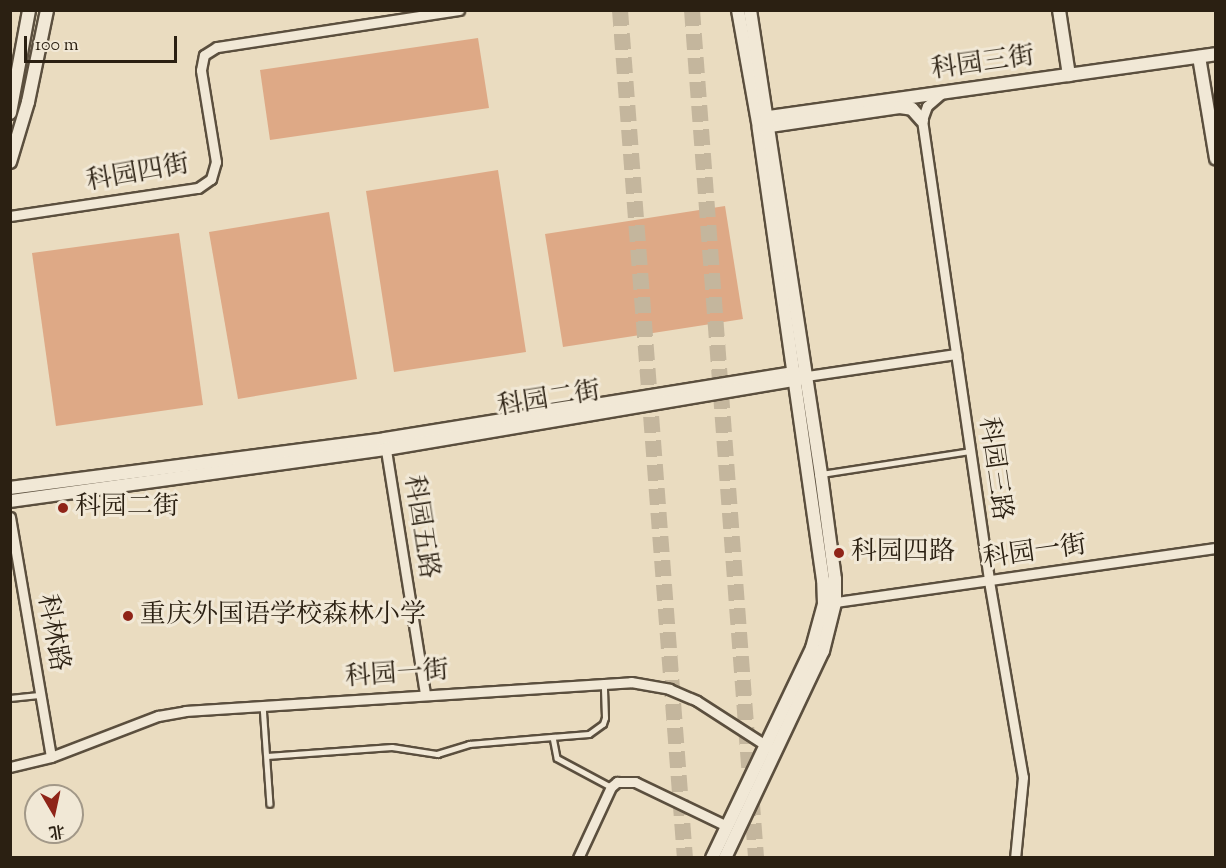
<!DOCTYPE html>
<meta charset="utf-8">
<style>
body{margin:0}
#map{position:relative;width:1226px;height:868px;overflow:hidden;background:#eadcc0;font-family:"Sorts Mill Goudy","Noto Serif SC",serif}
div>[style]{position:absolute}
.building>*{inset:0;background:#dea986}
.highway-tunnel>*{height:16px;margin-top:-8px;transform-origin:0;background:repeating-linear-gradient(90deg,#c4b69d 0 16px,transparent 0 24px)}
.roads{filter:drop-shadow(2px 0 #5b4f3e) drop-shadow(-2px 0 #5b4f3e) drop-shadow(0 2px #5b4f3e) drop-shadow(0 -2px #5b4f3e)}
.lane>*{height:4.5px;margin:-2.25px;padding:0 2.25px;transform-origin:2.25px;border-radius:2.25px;background:#f1e8d6}
.street>*{height:9px;margin:-4.5px;padding:0 4.5px;transform-origin:4.5px;border-radius:4.5px;background:#f1e8d6}
.secondary>*{height:12px;margin:-6px;padding:0 6px;transform-origin:6px;border-radius:6px;background:#f1e8d6}
.dots>*{width:16px;height:16px;translate:-50% -50%;box-sizing:border-box;border:3px solid #f1e8d6;border-radius:50%}
span{translate:-50% -50%;white-space:nowrap;text-align:center;line-height:1.15;-webkit-text-stroke:6px #f1e8d6;paint-order:stroke}
.street-label{font-size:26px;color:#2b2012}
.poi-label{font-size:26px;color:#2b2012}
.left{translate:0 -50%;text-align:left}
.frame{position:absolute;inset:0;border:12px solid #2b2012;pointer-events:none}
.north{position:absolute;left:24px;top:784px;width:60px;height:60px;box-sizing:border-box;background:#f1e8d6;border:2px solid #a29888;border-radius:50%;rotate:171deg;font-size:16px;font-weight:700;line-height:24px;text-align:center;color:#2b2012}
.north::after{content:'';display:block;margin:auto;width:21px;height:27px;background:#8f2418;clip-path:polygon(50% 0,100% 100%,50% 72%,0 100%)}
.scale{position:absolute;left:24px;top:36px;width:153px;height:27px;box-sizing:border-box;border:3px solid #2b2012;border-top:0;padding-left:8px;font-size:18px;line-height:21px;white-space:nowrap;color:#2b2012;-webkit-text-stroke:4px #f1e8d6;paint-order:stroke}
</style>
<div id="map">
<div class="building">
<i style="clip-path:polygon(478px 38px,489px 108px,270px 140px,260px 70px)"></i>
<i style="clip-path:polygon(498px 170px,526px 352px,394px 372px,366px 191px)"></i>
<i style="clip-path:polygon(725px 206px,743px 319px,563px 347px,545px 234px)"></i>
<i style="clip-path:polygon(329px 212px,357px 379px,238px 399px,209px 232px)"></i>
<i style="clip-path:polygon(179px 233px,203px 405px,56px 426px,32px 253px)"></i>
</div>
<div class="highway-tunnel">
<i style="left:620px;top:10px;width:850px;rotate:85.62deg"></i>
<i style="left:692px;top:10px;width:850px;rotate:85.68deg"></i>
</div>
<div class="roads">
<div class="lane">
<i style="left:822px;top:474px;width:150px;rotate:-8.8deg"></i>
<i style="left:10px;top:698px;width:31px;rotate:-6deg"></i>
<i style="left:263px;top:705px;width:99px;rotate:86deg"></i>
<i style="left:553px;top:737px;width:21px;rotate:79deg"></i>
<i style="left:557px;top:758px;width:61px;rotate:28.2deg"></i>
<i style="left:267px;top:756px;width:125px;rotate:-4.1deg"></i>
<i style="left:392px;top:747px;width:46px;rotate:8.8deg"></i>
<i style="left:437px;top:754px;width:34px;rotate:-17deg"></i>
<i style="left:469px;top:744px;width:120px;rotate:-4.8deg"></i>
<i style="left:589px;top:734px;width:17px;rotate:-36deg"></i>
<i style="left:603px;top:724px;width:6px;rotate:-72deg"></i>
<i style="left:605px;top:718px;width:35px;rotate:-92deg"></i>
</div>
<div class="street">
<i style="left:942px;top:93px;width:20px;rotate:139deg"></i>
<i style="left:927px;top:106px;width:15px;rotate:110deg"></i>
<i style="left:922px;top:120px;width:466px;rotate:81.7deg"></i>
<i style="left:989px;top:581px;width:199px;rotate:80.2deg"></i>
<i style="left:1023px;top:777px;width:81px;rotate:95.6deg"></i>
<i style="left:10px;top:216px;width:190px;rotate:-8.5deg"></i>
<i style="left:198px;top:188px;width:16px;rotate:-35deg"></i>
<i style="left:211px;top:179px;width:18px;rotate:-74deg"></i>
<i style="left:216px;top:162px;width:93px;rotate:-99.3deg"></i>
<i style="left:201px;top:70px;width:15px;rotate:-79deg"></i>
<i style="left:204px;top:55px;width:15px;rotate:-32deg"></i>
<i style="left:217px;top:47px;width:245px;rotate:-8.7deg"></i>
<i style="left:807px;top:376px;width:151px;rotate:-8.4deg"></i>
<i style="left:385px;top:444px;width:253px;rotate:80.9deg"></i>
<i style="left:10px;top:517px;width:243px;rotate:80.3deg"></i>
<i style="left:829px;top:603px;width:391px;rotate:-8.1deg"></i>
<i style="left:10px;top:767px;width:42px;rotate:-13.7deg"></i>
<i style="left:51px;top:757px;width:115px;rotate:-21deg"></i>
<i style="left:158px;top:716px;width:27px;rotate:-10deg"></i>
<i style="left:185px;top:711px;width:447px;rotate:-3.7deg"></i>
<i style="left:631px;top:682px;width:39px;rotate:10deg"></i>
<i style="left:669px;top:689px;width:30px;rotate:23deg"></i>
<i style="left:697px;top:701px;width:87px;rotate:32.8deg"></i>
<i style="left:578px;top:858px;width:78px;rotate:-65.1deg"></i>
<i style="left:611px;top:787px;width:8px;rotate:-40deg"></i>
<i style="left:617px;top:782px;width:18px"></i>
<i style="left:635px;top:782px;width:102px;rotate:25.6deg"></i>
</div>
<div class="secondary">
<i style="left:1059px;top:10px;width:66px;rotate:81.3deg"></i>
<i style="left:1199px;top:57px;width:103px;rotate:80.5deg"></i>
<i style="left:10px;top:113px;width:105px;rotate:-79.5deg"></i>
<i style="left:762px;top:118px;width:458px;rotate:-8deg"></i>
<i style="left:763px;top:127px;width:138px;rotate:-8.3deg"></i>
<i style="left:900px;top:107px;width:12px;rotate:9deg"></i>
<i style="left:912px;top:109px;width:15px;rotate:48deg"></i>
<i style="left:10px;top:162px;width:63px;rotate:-73.3deg"></i>
<i style="left:28px;top:102px;width:94px;rotate:-78.3deg"></i>
<i style="left:10px;top:488px;width:378px;rotate:-7.4deg"></i>
<i style="left:385px;top:439px;width:414px;rotate:-9.2deg"></i>
<i style="left:794px;top:373px;width:6px;rotate:9deg"></i>
<i style="left:10px;top:501px;width:380px;rotate:-7.9deg"></i>
<i style="left:386px;top:449px;width:420px;rotate:-9.6deg"></i>
<i style="left:712px;top:858px;width:233px;rotate:-64.5deg"></i>
<i style="left:812px;top:648px;width:46px;rotate:-74.7deg"></i>
<i style="left:824px;top:604px;width:24px;rotate:-92deg"></i>
<i style="left:823px;top:580px;width:457px;rotate:-98.1deg"></i>
<i style="left:759px;top:128px;width:120px;rotate:-100.1deg"></i>
<i style="left:725px;top:858px;width:229px;rotate:-64.7deg"></i>
<i style="left:823px;top:651px;width:49px;rotate:-76deg"></i>
<i style="left:835px;top:603px;width:24px;rotate:-90deg"></i>
<i style="left:835px;top:579px;width:106px;rotate:-97.6deg"></i>
<i style="left:821px;top:474px;width:469px;rotate:-98.7deg"></i>
</div>
</div>
<div class="dots">
<i style="left:63px;top:508px;background:#8f2418"></i>
<i style="left:839px;top:553px;background:#8f2418"></i>
<i style="left:128px;top:616px;background:#8f2418"></i>
</div>
<div class="street-label">
<span style="left:983px;top:64px;rotate:-8deg">科园三街</span>
<span style="left:138px;top:174px;rotate:-10deg">科园四街</span>
<span style="left:549px;top:400px;rotate:-9deg">科园二街</span>
<span style="left:994px;top:469px;rotate:82deg">科园三路</span>
<span style="left:420px;top:527px;rotate:81deg">科园五路</span>
<span style="left:1035px;top:553px;rotate:-8deg">科园一街</span>
<span style="left:52px;top:633px;rotate:80deg">科林路</span>
<span style="left:397px;top:675px;rotate:-4deg">科园一街</span>
</div>
<div class="poi-label">
<span class="left" style="left:75px;top:508px">科园二街</span>
<span class="left" style="left:851px;top:553px">科园四路</span>
<span class="left" style="left:140px;top:616px">重庆外国语学校森林小学</span>
</div>
<div class="frame"></div>
<div class="north">北</div>
<div class="scale">100 m</div>
</div>
